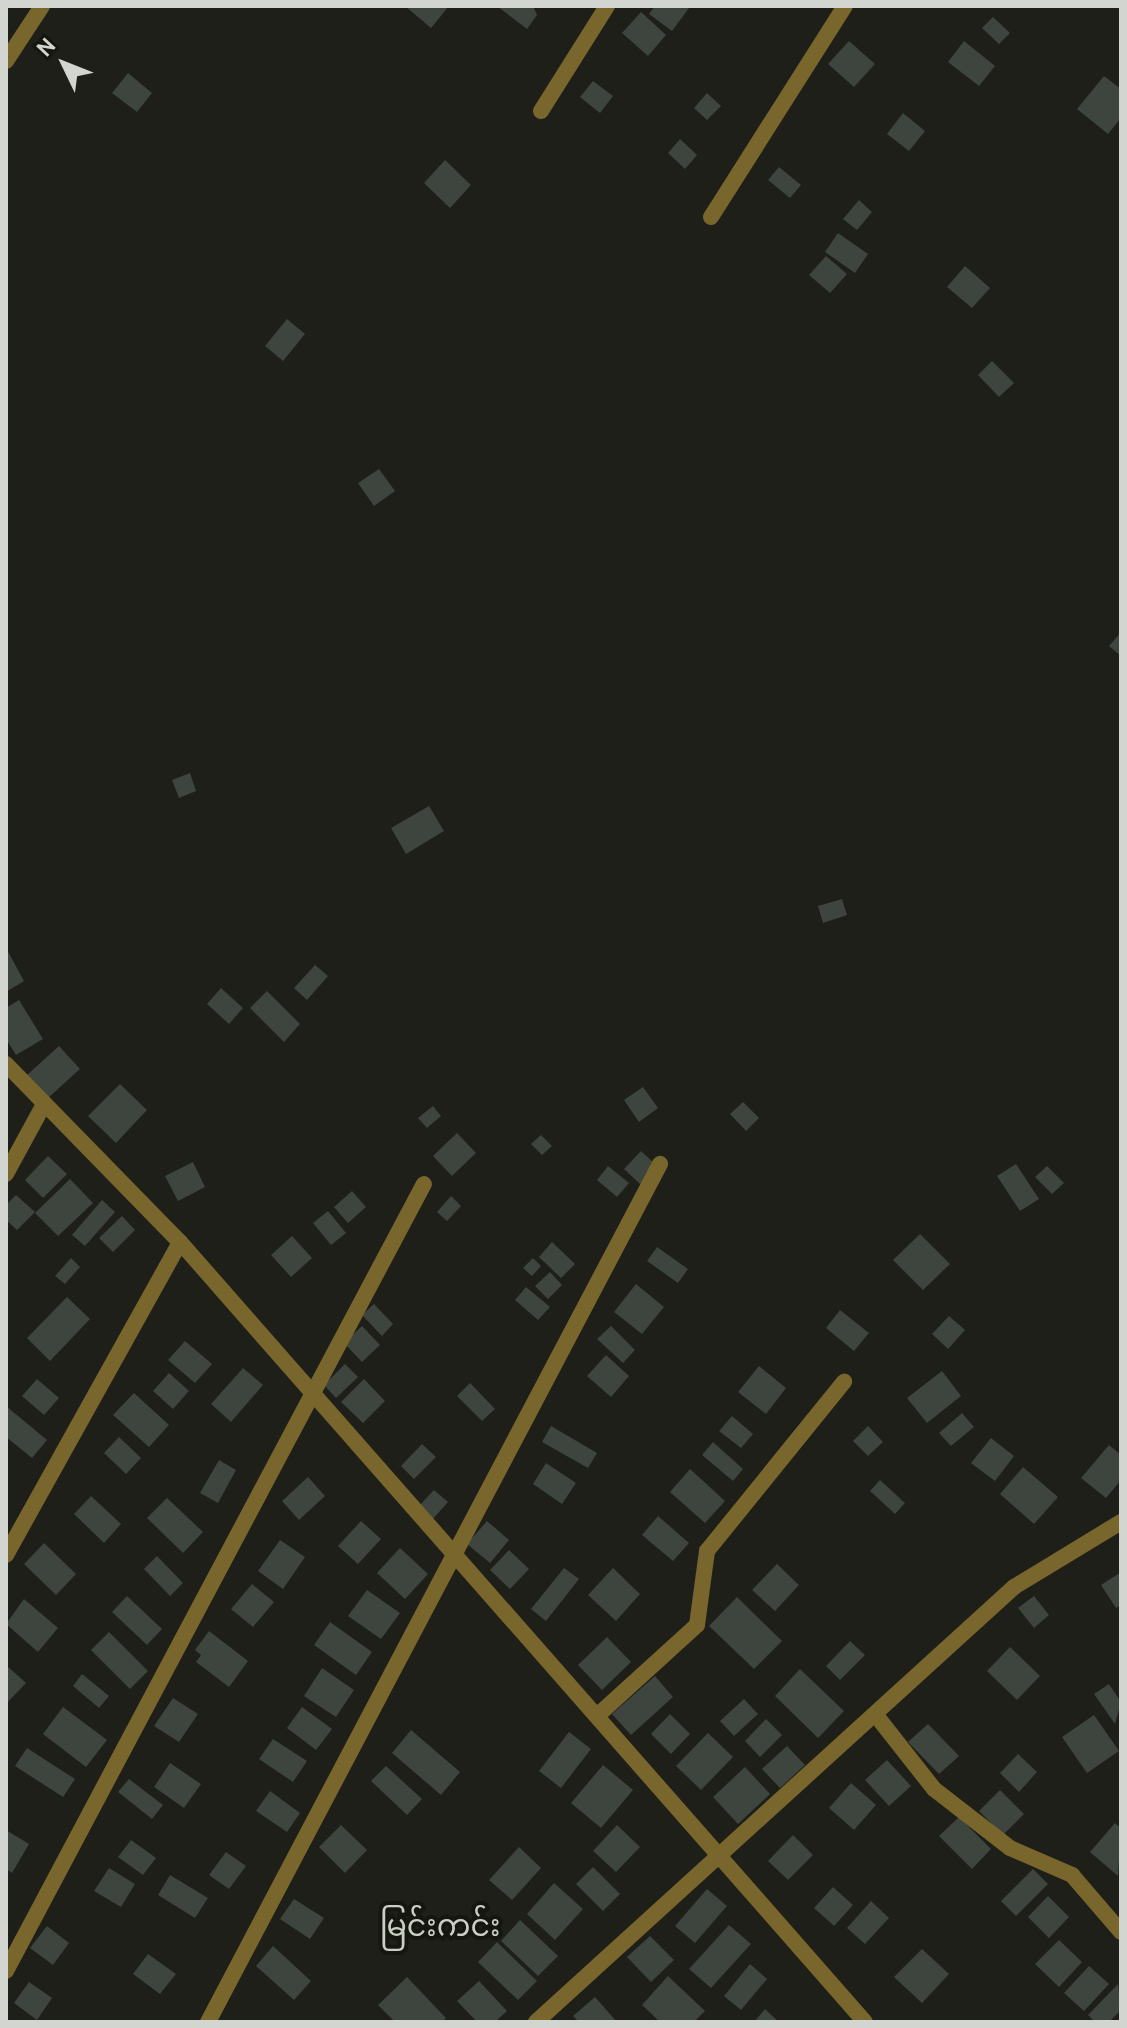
<!DOCTYPE html>
<meta charset="utf-8">
<style>
body{margin:0}
#map{position:relative;width:1127px;height:2028px;overflow:hidden;background:#1d1f18;font-family:Cabin,"Noto Sans Myanmar",sans-serif}
div>[style]{position:absolute}
.building>*{inset:0;background:#3e453f}
.minor>*{height:16px;margin:-8px;padding:0 8px;transform-origin:8px;border-radius:8px;background:#79662c}
span{translate:-50% -50%;white-space:nowrap;text-align:center;line-height:1.15;-webkit-text-stroke:8px #14160f;paint-order:stroke}
.quarter-label{font-size:30px;color:#cbcec4}
.frame{position:absolute;inset:0;border:8px solid #d3d5d0;pointer-events:none}
.north{position:absolute;left:24px;top:24px;width:80px;height:80px;-webkit-text-stroke:6px #14160f;paint-order:stroke;rotate:313deg;font-size:22px;font-weight:700;line-height:32px;text-align:center;color:#d3d5d0}
.north::after{content:'';display:block;margin:auto;width:28px;height:36px;background:#d3d5d0;clip-path:polygon(50% 0,100% 100%,50% 72%,0 100%)}
</style>
<div id="map">
<div class="building">
<i style="clip-path:polygon(405px 6px,449px 6px,431px 28px)"></i>
<i style="clip-path:polygon(497px 6px,533px 6px,537px 15px,527px 29px)"></i>
<i style="clip-path:polygon(655px 6px,686px 6px,689px 8px,672px 31px,649px 14px)"></i>
<i style="clip-path:polygon(641px 12px,666px 35px,648px 56px,622px 33px)"></i>
<i style="clip-path:polygon(993px 17px,1010px 33px,999px 44px,982px 28px)"></i>
<i style="clip-path:polygon(849px 41px,875px 64px,854px 87px,828px 64px)"></i>
<i style="clip-path:polygon(964px 41px,995px 66px,979px 86px,948px 62px)"></i>
<i style="clip-path:polygon(128px 73px,152px 93px,137px 112px,112px 93px)"></i>
<i style="clip-path:polygon(1104px 76px,1121px 89px,1121px 118px,1108px 134px,1077px 109px)"></i>
<i style="clip-path:polygon(593px 81px,613px 96px,600px 113px,580px 97px)"></i>
<i style="clip-path:polygon(707px 93px,721px 106px,707px 120px,694px 108px)"></i>
<i style="clip-path:polygon(903px 113px,925px 131px,909px 151px,887px 134px)"></i>
<i style="clip-path:polygon(680px 139px,697px 155px,685px 169px,668px 153px)"></i>
<i style="clip-path:polygon(445px 160px,471px 185px,450px 208px,424px 183px)"></i>
<i style="clip-path:polygon(779px 167px,801px 185px,790px 198px,768px 180px)"></i>
<i style="clip-path:polygon(859px 200px,872px 212px,857px 230px,843px 219px)"></i>
<i style="clip-path:polygon(838px 233px,868px 254px,855px 273px,825px 252px)"></i>
<i style="clip-path:polygon(826px 256px,847px 274px,830px 293px,809px 275px)"></i>
<i style="clip-path:polygon(965px 266px,990px 288px,972px 308px,947px 287px)"></i>
<i style="clip-path:polygon(287px 319px,305px 334px,283px 361px,265px 346px)"></i>
<i style="clip-path:polygon(992px 361px,1014px 383px,999px 397px,978px 375px)"></i>
<i style="clip-path:polygon(379px 469px,395px 491px,374px 506px,358px 483px)"></i>
<i style="clip-path:polygon(1121px 632px,1121px 656px,1109px 646px)"></i>
<i style="clip-path:polygon(190px 773px,196px 791px,179px 798px,172px 780px)"></i>
<i style="clip-path:polygon(429px 806px,444px 831px,406px 854px,391px 828px)"></i>
<i style="clip-path:polygon(842px 899px,847px 915px,823px 923px,818px 906px)"></i>
<i style="clip-path:polygon(6px 948px,24px 981px,6px 992px)"></i>
<i style="clip-path:polygon(315px 965px,328px 976px,307px 1000px,294px 988px)"></i>
<i style="clip-path:polygon(221px 988px,243px 1008px,229px 1024px,207px 1004px)"></i>
<i style="clip-path:polygon(267px 991px,300px 1024px,284px 1042px,250px 1008px)"></i>
<i style="clip-path:polygon(19px 1000px,43px 1039px,16px 1055px,6px 1039px,6px 1008px)"></i>
<i style="clip-path:polygon(59px 1046px,80px 1069px,48px 1098px,27px 1075px)"></i>
<i style="clip-path:polygon(120px 1084px,147px 1110px,116px 1143px,88px 1116px)"></i>
<i style="clip-path:polygon(643px 1087px,658px 1108px,639px 1122px,624px 1100px)"></i>
<i style="clip-path:polygon(743px 1102px,759px 1118px,746px 1131px,730px 1114px)"></i>
<i style="clip-path:polygon(433px 1106px,441px 1116px,427px 1128px,418px 1118px)"></i>
<i style="clip-path:polygon(457px 1133px,476px 1153px,452px 1176px,433px 1156px)"></i>
<i style="clip-path:polygon(541px 1135px,552px 1146px,542px 1155px,531px 1144px)"></i>
<i style="clip-path:polygon(641px 1151px,657px 1166px,640px 1184px,624px 1169px)"></i>
<i style="clip-path:polygon(48px 1156px,67px 1174px,43px 1198px,25px 1180px)"></i>
<i style="clip-path:polygon(193px 1162px,205px 1187px,178px 1201px,165px 1176px)"></i>
<i style="clip-path:polygon(1016px 1164px,1039px 1199px,1020px 1211px,997px 1176px)"></i>
<i style="clip-path:polygon(608px 1166px,629px 1183px,617px 1197px,597px 1180px)"></i>
<i style="clip-path:polygon(1047px 1166px,1064px 1183px,1052px 1194px,1035px 1177px)"></i>
<i style="clip-path:polygon(70px 1179px,93px 1203px,58px 1236px,35px 1213px)"></i>
<i style="clip-path:polygon(352px 1191px,366px 1207px,348px 1223px,334px 1207px)"></i>
<i style="clip-path:polygon(16px 1195px,35px 1212px,17px 1230px,6px 1220px,6px 1205px)"></i>
<i style="clip-path:polygon(451px 1196px,461px 1206px,447px 1221px,437px 1212px)"></i>
<i style="clip-path:polygon(102px 1200px,115px 1212px,85px 1246px,72px 1235px)"></i>
<i style="clip-path:polygon(328px 1211px,346px 1233px,331px 1245px,313px 1223px)"></i>
<i style="clip-path:polygon(122px 1216px,135px 1230px,113px 1252px,99px 1238px)"></i>
<i style="clip-path:polygon(920px 1234px,950px 1264px,923px 1290px,893px 1260px)"></i>
<i style="clip-path:polygon(292px 1236px,312px 1258px,291px 1277px,271px 1255px)"></i>
<i style="clip-path:polygon(552px 1242px,575px 1264px,561px 1278px,539px 1257px)"></i>
<i style="clip-path:polygon(657px 1247px,688px 1269px,678px 1283px,647px 1261px)"></i>
<i style="clip-path:polygon(71px 1258px,80px 1267px,65px 1284px,55px 1276px)"></i>
<i style="clip-path:polygon(533px 1258px,541px 1266px,532px 1276px,523px 1268px)"></i>
<i style="clip-path:polygon(550px 1272px,562px 1285px,548px 1299px,535px 1286px)"></i>
<i style="clip-path:polygon(636px 1284px,664px 1307px,642px 1334px,614px 1312px)"></i>
<i style="clip-path:polygon(526px 1287px,550px 1307px,538px 1320px,515px 1300px)"></i>
<i style="clip-path:polygon(67px 1297px,90px 1319px,50px 1361px,27px 1338px)"></i>
<i style="clip-path:polygon(374px 1304px,393px 1324px,382px 1336px,362px 1315px)"></i>
<i style="clip-path:polygon(840px 1310px,869px 1333px,854px 1351px,826px 1328px)"></i>
<i style="clip-path:polygon(949px 1316px,965px 1330px,948px 1349px,932px 1334px)"></i>
<i style="clip-path:polygon(362px 1326px,380px 1345px,362px 1362px,344px 1343px)"></i>
<i style="clip-path:polygon(611px 1326px,635px 1350px,623px 1363px,597px 1339px)"></i>
<i style="clip-path:polygon(185px 1341px,212px 1364px,195px 1383px,168px 1360px)"></i>
<i style="clip-path:polygon(606px 1355px,629px 1376px,611px 1397px,587px 1376px)"></i>
<i style="clip-path:polygon(345px 1364px,358px 1377px,336px 1398px,324px 1385px)"></i>
<i style="clip-path:polygon(759px 1366px,786px 1388px,766px 1414px,738px 1392px)"></i>
<i style="clip-path:polygon(243px 1368px,263px 1385px,231px 1422px,211px 1404px)"></i>
<i style="clip-path:polygon(942px 1371px,961px 1396px,927px 1423px,907px 1398px)"></i>
<i style="clip-path:polygon(169px 1373px,189px 1391px,173px 1409px,153px 1391px)"></i>
<i style="clip-path:polygon(37px 1379px,59px 1398px,44px 1415px,22px 1396px)"></i>
<i style="clip-path:polygon(364px 1379px,385px 1401px,363px 1423px,341px 1402px)"></i>
<i style="clip-path:polygon(470px 1383px,495px 1409px,482px 1421px,457px 1396px)"></i>
<i style="clip-path:polygon(134px 1393px,169px 1425px,149px 1447px,113px 1415px)"></i>
<i style="clip-path:polygon(6px 1406px,47px 1440px,32px 1458px,6px 1437px)"></i>
<i style="clip-path:polygon(962px 1413px,974px 1427px,951px 1446px,939px 1433px)"></i>
<i style="clip-path:polygon(732px 1416px,753px 1434px,741px 1448px,719px 1431px)"></i>
<i style="clip-path:polygon(551px 1426px,597px 1453px,588px 1468px,542px 1442px)"></i>
<i style="clip-path:polygon(868px 1426px,883px 1442px,868px 1456px,853px 1441px)"></i>
<i style="clip-path:polygon(119px 1437px,141px 1458px,126px 1474px,104px 1453px)"></i>
<i style="clip-path:polygon(991px 1438px,1014px 1456px,995px 1481px,971px 1463px)"></i>
<i style="clip-path:polygon(713px 1442px,743px 1469px,733px 1481px,702px 1455px)"></i>
<i style="clip-path:polygon(422px 1444px,436px 1457px,414px 1479px,401px 1466px)"></i>
<i style="clip-path:polygon(1109px 1445px,1121px 1455px,1121px 1480px,1106px 1498px,1081px 1478px)"></i>
<i style="clip-path:polygon(219px 1460px,236px 1470px,218px 1503px,200px 1493px)"></i>
<i style="clip-path:polygon(546px 1463px,576px 1483px,562px 1504px,533px 1484px)"></i>
<i style="clip-path:polygon(1023px 1467px,1058px 1497px,1034px 1524px,1000px 1494px)"></i>
<i style="clip-path:polygon(690px 1469px,725px 1501px,705px 1523px,670px 1492px)"></i>
<i style="clip-path:polygon(308px 1477px,325px 1496px,299px 1520px,282px 1501px)"></i>
<i style="clip-path:polygon(880px 1480px,905px 1503px,895px 1514px,870px 1491px)"></i>
<i style="clip-path:polygon(434px 1490px,448px 1502px,432px 1520px,418px 1507px)"></i>
<i style="clip-path:polygon(91px 1496px,121px 1524px,104px 1543px,74px 1514px)"></i>
<i style="clip-path:polygon(167px 1498px,203px 1532px,183px 1553px,147px 1518px)"></i>
<i style="clip-path:polygon(658px 1516px,689px 1543px,673px 1561px,642px 1535px)"></i>
<i style="clip-path:polygon(361px 1521px,381px 1539px,358px 1564px,338px 1546px)"></i>
<i style="clip-path:polygon(487px 1521px,509px 1540px,490px 1563px,467px 1544px)"></i>
<i style="clip-path:polygon(280px 1540px,305px 1557px,283px 1589px,258px 1571px)"></i>
<i style="clip-path:polygon(44px 1543px,76px 1574px,56px 1595px,24px 1564px)"></i>
<i style="clip-path:polygon(400px 1548px,428px 1574px,405px 1599px,377px 1573px)"></i>
<i style="clip-path:polygon(509px 1550px,529px 1569px,510px 1589px,490px 1570px)"></i>
<i style="clip-path:polygon(157px 1556px,183px 1583px,170px 1596px,144px 1569px)"></i>
<i style="clip-path:polygon(777px 1564px,799px 1585px,775px 1611px,752px 1590px)"></i>
<i style="clip-path:polygon(564px 1568px,579px 1579px,546px 1621px,531px 1609px)"></i>
<i style="clip-path:polygon(613px 1568px,640px 1594px,616px 1621px,588px 1595px)"></i>
<i style="clip-path:polygon(1121px 1572px,1121px 1605px,1116px 1608px,1101px 1585px)"></i>
<i style="clip-path:polygon(252px 1584px,274px 1602px,253px 1627px,231px 1609px)"></i>
<i style="clip-path:polygon(367px 1590px,400px 1613px,381px 1639px,348px 1616px)"></i>
<i style="clip-path:polygon(127px 1596px,162px 1629px,147px 1645px,112px 1612px)"></i>
<i style="clip-path:polygon(1034px 1596px,1049px 1615px,1034px 1628px,1018px 1608px)"></i>
<i style="clip-path:polygon(737px 1597px,782px 1641px,754px 1669px,709px 1626px)"></i>
<i style="clip-path:polygon(24px 1599px,58px 1628px,38px 1652px,6px 1624px)"></i>
<i style="clip-path:polygon(330px 1622px,372px 1652px,356px 1675px,314px 1645px)"></i>
<i style="clip-path:polygon(209px 1631px,248px 1661px,229px 1687px,196px 1662px,201px 1655px,195px 1650px)"></i>
<i style="clip-path:polygon(109px 1632px,148px 1671px,130px 1689px,91px 1650px)"></i>
<i style="clip-path:polygon(607px 1637px,631px 1662px,602px 1690px,578px 1665px)"></i>
<i style="clip-path:polygon(850px 1641px,865px 1655px,840px 1680px,826px 1666px)"></i>
<i style="clip-path:polygon(1010px 1647px,1040px 1676px,1017px 1700px,987px 1671px)"></i>
<i style="clip-path:polygon(6px 1665px,26px 1683px,6px 1704px)"></i>
<i style="clip-path:polygon(322px 1668px,354px 1690px,336px 1717px,304px 1696px)"></i>
<i style="clip-path:polygon(800px 1669px,844px 1711px,818px 1738px,775px 1696px)"></i>
<i style="clip-path:polygon(82px 1674px,109px 1696px,99px 1708px,73px 1686px)"></i>
<i style="clip-path:polygon(655px 1676px,673px 1697px,631px 1735px,612px 1714px)"></i>
<i style="clip-path:polygon(1109px 1684px,1121px 1702px,1115px 1724px,1094px 1694px)"></i>
<i style="clip-path:polygon(173px 1698px,198px 1714px,179px 1742px,154px 1726px)"></i>
<i style="clip-path:polygon(744px 1699px,758px 1714px,734px 1736px,720px 1721px)"></i>
<i style="clip-path:polygon(63px 1707px,107px 1740px,86px 1767px,43px 1734px)"></i>
<i style="clip-path:polygon(302px 1707px,332px 1729px,316px 1750px,287px 1728px)"></i>
<i style="clip-path:polygon(670px 1714px,690px 1734px,671px 1754px,651px 1734px)"></i>
<i style="clip-path:polygon(1094px 1715px,1119px 1751px,1087px 1773px,1062px 1737px)"></i>
<i style="clip-path:polygon(766px 1719px,782px 1735px,760px 1757px,745px 1741px)"></i>
<i style="clip-path:polygon(928px 1724px,959px 1756px,939px 1774px,908px 1742px)"></i>
<i style="clip-path:polygon(411px 1730px,460px 1772px,441px 1795px,392px 1753px)"></i>
<i style="clip-path:polygon(569px 1732px,591px 1749px,561px 1788px,539px 1771px)"></i>
<i style="clip-path:polygon(708px 1733px,733px 1757px,701px 1790px,676px 1766px)"></i>
<i style="clip-path:polygon(273px 1739px,307px 1761px,293px 1782px,259px 1759px)"></i>
<i style="clip-path:polygon(787px 1746px,805px 1765px,780px 1788px,762px 1769px)"></i>
<i style="clip-path:polygon(27px 1748px,75px 1779px,63px 1797px,15px 1766px)"></i>
<i style="clip-path:polygon(1018px 1754px,1037px 1772px,1019px 1792px,1000px 1773px)"></i>
<i style="clip-path:polygon(887px 1760px,911px 1786px,889px 1806px,865px 1780px)"></i>
<i style="clip-path:polygon(170px 1763px,201px 1784px,184px 1808px,154px 1787px)"></i>
<i style="clip-path:polygon(603px 1765px,633px 1790px,601px 1828px,571px 1803px)"></i>
<i style="clip-path:polygon(386px 1766px,422px 1799px,407px 1815px,371px 1781px)"></i>
<i style="clip-path:polygon(745px 1767px,770px 1794px,738px 1824px,713px 1797px)"></i>
<i style="clip-path:polygon(129px 1779px,163px 1805px,152px 1819px,118px 1792px)"></i>
<i style="clip-path:polygon(851px 1783px,876px 1805px,854px 1830px,829px 1808px)"></i>
<i style="clip-path:polygon(1000px 1790px,1024px 1814px,1003px 1835px,979px 1811px)"></i>
<i style="clip-path:polygon(270px 1791px,300px 1813px,287px 1832px,256px 1811px)"></i>
<i style="clip-path:polygon(959px 1817px,991px 1849px,972px 1869px,939px 1836px)"></i>
<i style="clip-path:polygon(1115px 1823px,1121px 1828px,1118px 1876px,1090px 1852px)"></i>
<i style="clip-path:polygon(341px 1825px,367px 1850px,345px 1873px,319px 1847px)"></i>
<i style="clip-path:polygon(617px 1825px,640px 1847px,616px 1872px,593px 1851px)"></i>
<i style="clip-path:polygon(6px 1830px,29px 1844px,12px 1873px,6px 1869px)"></i>
<i style="clip-path:polygon(793px 1835px,813px 1855px,788px 1880px,768px 1861px)"></i>
<i style="clip-path:polygon(131px 1840px,156px 1858px,143px 1875px,118px 1857px)"></i>
<i style="clip-path:polygon(519px 1847px,541px 1868px,512px 1900px,489px 1880px)"></i>
<i style="clip-path:polygon(226px 1852px,246px 1866px,229px 1889px,209px 1875px)"></i>
<i style="clip-path:polygon(593px 1867px,620px 1894px,603px 1911px,576px 1884px)"></i>
<i style="clip-path:polygon(109px 1868px,135px 1884px,121px 1907px,94px 1891px)"></i>
<i style="clip-path:polygon(1033px 1869px,1048px 1884px,1016px 1916px,1001px 1901px)"></i>
<i style="clip-path:polygon(170px 1875px,208px 1898px,195px 1918px,158px 1895px)"></i>
<i style="clip-path:polygon(554px 1883px,583px 1909px,555px 1940px,527px 1914px)"></i>
<i style="clip-path:polygon(833px 1887px,853px 1905px,834px 1926px,814px 1908px)"></i>
<i style="clip-path:polygon(707px 1889px,727px 1906px,695px 1943px,675px 1926px)"></i>
<i style="clip-path:polygon(1048px 1896px,1069px 1917px,1049px 1938px,1028px 1917px)"></i>
<i style="clip-path:polygon(294px 1899px,324px 1918px,310px 1939px,280px 1919px)"></i>
<i style="clip-path:polygon(871px 1901px,889px 1918px,865px 1944px,847px 1928px)"></i>
<i style="clip-path:polygon(520px 1920px,558px 1956px,538px 1976px,501px 1941px)"></i>
<i style="clip-path:polygon(729px 1925px,751px 1944px,711px 1988px,689px 1969px)"></i>
<i style="clip-path:polygon(47px 1926px,69px 1943px,53px 1965px,30px 1948px)"></i>
<i style="clip-path:polygon(650px 1936px,674px 1960px,651px 1982px,627px 1957px)"></i>
<i style="clip-path:polygon(1059px 1940px,1082px 1962px,1059px 1987px,1035px 1964px)"></i>
<i style="clip-path:polygon(497px 1942px,537px 1981px,518px 2000px,478px 1962px)"></i>
<i style="clip-path:polygon(273px 1946px,311px 1981px,294px 2000px,256px 1966px)"></i>
<i style="clip-path:polygon(922px 1949px,949px 1974px,922px 2003px,894px 1977px)"></i>
<i style="clip-path:polygon(148px 1954px,176px 1974px,160px 1994px,133px 1974px)"></i>
<i style="clip-path:polygon(750px 1964px,767px 1979px,741px 2010px,724px 1996px)"></i>
<i style="clip-path:polygon(1089px 1966px,1109px 1984px,1084px 2011px,1064px 1993px)"></i>
<i style="clip-path:polygon(668px 1976px,705px 2011px,694px 2022px,660px 2022px,642px 2005px)"></i>
<i style="clip-path:polygon(407px 1977px,446px 2018px,442px 2022px,395px 2022px,378px 2005px)"></i>
<i style="clip-path:polygon(479px 1981px,507px 2011px,495px 2022px,477px 2022px,457px 2001px)"></i>
<i style="clip-path:polygon(29px 1982px,52px 1998px,37px 2020px,14px 2003px)"></i>
<i style="clip-path:polygon(1118px 1984px,1121px 2010px,1109px 2022px,1095px 2022px,1088px 2015px)"></i>
<i style="clip-path:polygon(595px 1997px,617px 2022px,579px 2022px,573px 2016px)"></i>
<i style="clip-path:polygon(765px 2009px,779px 2022px,754px 2022px)"></i>
</div>
<div class="minor">
<i style="left:6px;top:61px;width:66px;rotate:-56.8deg"></i>
<i style="left:541px;top:111px;width:124px;rotate:-57.8deg"></i>
<i style="left:711px;top:217px;width:250px;rotate:-57.6deg"></i>
<i style="left:6px;top:1064px;width:249px;rotate:45.7deg"></i>
<i style="left:180px;top:1242px;width:1038px;rotate:48.71deg"></i>
<i style="left:6px;top:1174px;width:80px;rotate:-61.5deg"></i>
<i style="left:6px;top:1555px;width:358px;rotate:-60.9deg"></i>
<i style="left:875px;top:1714px;width:95px;rotate:51.8deg"></i>
<i style="left:934px;top:1789px;width:96px;rotate:37.8deg"></i>
<i style="left:1010px;top:1848px;width:68px;rotate:23.5deg"></i>
<i style="left:1072px;top:1875px;width:75px;rotate:49.3deg"></i>
<i style="left:597px;top:1716px;width:135px;rotate:-42.3deg"></i>
<i style="left:697px;top:1625px;width:75px;rotate:-82.3deg"></i>
<i style="left:707px;top:1551px;width:218px;rotate:-51deg"></i>
<i style="left:6px;top:1971px;width:891px;rotate:-62.03deg"></i>
<i style="left:208px;top:2022px;width:970px;rotate:-62.22deg"></i>
<i style="left:536px;top:2022px;width:646px;rotate:-42.3deg"></i>
<i style="left:1014px;top:1587px;width:125px;rotate:-31.3deg"></i>
</div>
<div class="quarter-label">
<span style="left:440px;top:1926px">မြင်းကင်း</span>
</div>
<div class="frame"></div>
<div class="north">N</div>
</div>
